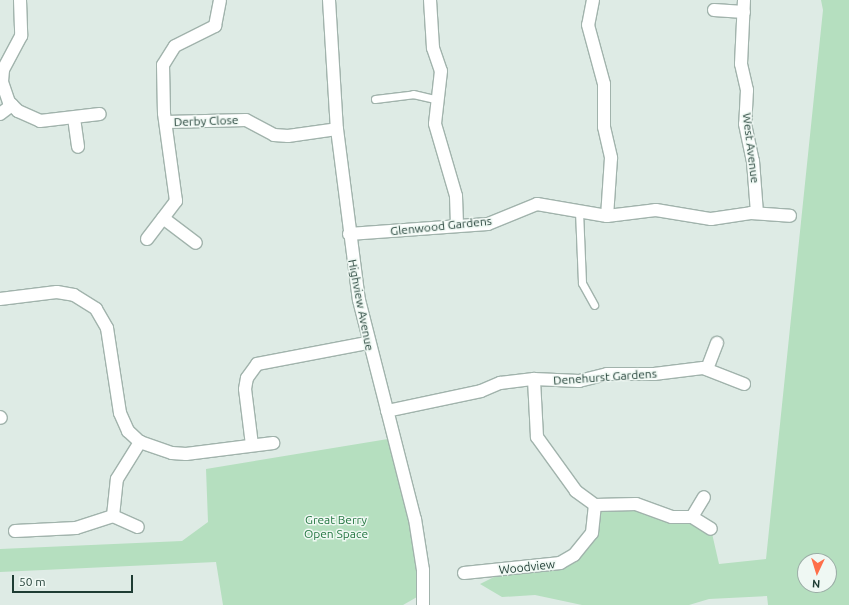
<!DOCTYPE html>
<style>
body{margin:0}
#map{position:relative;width:849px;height:605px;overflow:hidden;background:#deebe5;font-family:Ubuntu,sans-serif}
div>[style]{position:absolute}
.green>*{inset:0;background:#b5dfbf}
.roads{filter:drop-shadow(1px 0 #a1b3ac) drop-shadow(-1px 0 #a1b3ac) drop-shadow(0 1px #a1b3ac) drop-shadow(0 -1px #a1b3ac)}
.lane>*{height:7px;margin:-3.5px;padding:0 3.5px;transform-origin:3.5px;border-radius:3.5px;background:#fff}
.street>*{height:12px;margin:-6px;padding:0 6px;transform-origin:6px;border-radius:6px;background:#fff}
span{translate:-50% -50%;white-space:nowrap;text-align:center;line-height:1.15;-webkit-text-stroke:3px #eff8f3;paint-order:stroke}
.street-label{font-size:12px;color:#1e3c33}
.park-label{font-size:12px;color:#257742}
.north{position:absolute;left:797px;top:553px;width:40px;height:40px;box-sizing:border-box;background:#eff8f3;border:1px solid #9bada6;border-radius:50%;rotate:184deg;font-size:11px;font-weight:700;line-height:16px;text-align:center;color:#1e3c33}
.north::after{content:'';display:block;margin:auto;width:14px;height:18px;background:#fe6f49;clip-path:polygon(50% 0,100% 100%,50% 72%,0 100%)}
.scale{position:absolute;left:12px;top:575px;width:121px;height:18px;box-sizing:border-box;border:2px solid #1e3c33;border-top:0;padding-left:5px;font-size:12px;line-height:14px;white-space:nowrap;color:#1e3c33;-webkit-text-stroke:3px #eff8f3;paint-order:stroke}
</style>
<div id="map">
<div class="green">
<i style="clip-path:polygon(evenodd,821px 0,849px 0,849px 605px,768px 605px,767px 596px,709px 599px,689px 605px,582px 605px,535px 595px,502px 597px,480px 584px,510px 569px,560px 563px,582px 544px,595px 505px,626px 504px,711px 529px,719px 564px,766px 559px,823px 10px,821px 0,805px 561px,829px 561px,829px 585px,805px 585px,805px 561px)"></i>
<i style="clip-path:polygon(394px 438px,424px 593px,403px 605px,223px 605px,216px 562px,0 572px,0 549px,182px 541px,208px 522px,206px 469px)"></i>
</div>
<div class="roads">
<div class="lane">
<i style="left:375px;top:99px;width:38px;rotate:-7deg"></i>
<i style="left:413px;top:94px;width:26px;rotate:13deg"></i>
<i style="left:579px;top:211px;width:72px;rotate:87.6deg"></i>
<i style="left:582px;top:283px;width:25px;rotate:61deg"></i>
</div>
<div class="street">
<i style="left:20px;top:0;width:36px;rotate:88deg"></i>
<i style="left:21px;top:36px;width:38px;rotate:118deg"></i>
<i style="left:3px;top:70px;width:12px;rotate:95deg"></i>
<i style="left:2px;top:82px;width:21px;rotate:71deg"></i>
<i style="left:9px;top:102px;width:13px;rotate:45deg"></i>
<i style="left:18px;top:111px;width:24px;rotate:24deg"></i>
<i style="left:40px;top:121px;width:60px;rotate:-6.7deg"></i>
<i style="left:329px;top:0;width:129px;rotate:86.5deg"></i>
<i style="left:337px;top:129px;width:172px;rotate:82.7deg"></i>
<i style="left:359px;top:300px;width:226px;rotate:75.7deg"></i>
<i style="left:415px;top:519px;width:52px;rotate:81.1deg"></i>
<i style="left:423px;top:570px;width:35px;rotate:90deg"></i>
<i style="left:430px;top:0;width:48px;rotate:86.4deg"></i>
<i style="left:433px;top:48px;width:24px;rotate:71deg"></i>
<i style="left:441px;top:71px;width:53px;rotate:96.5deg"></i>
<i style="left:435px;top:124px;width:75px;rotate:73.7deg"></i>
<i style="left:456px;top:196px;width:28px;rotate:88deg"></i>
<i style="left:593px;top:0;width:25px;rotate:101deg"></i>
<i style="left:588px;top:25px;width:61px;rotate:74.8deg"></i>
<i style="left:604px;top:84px;width:43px;rotate:90deg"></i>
<i style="left:604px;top:127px;width:32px;rotate:77deg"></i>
<i style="left:611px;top:158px;width:58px;rotate:93.9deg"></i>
<i style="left:744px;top:0;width:64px;rotate:92.7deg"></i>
<i style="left:741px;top:64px;width:27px;rotate:77deg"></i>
<i style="left:747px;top:90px;width:34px;rotate:93deg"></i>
<i style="left:745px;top:124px;width:38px;rotate:78deg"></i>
<i style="left:753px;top:161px;width:52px;rotate:85.6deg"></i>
<i style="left:714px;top:10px;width:30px;rotate:4deg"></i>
<i style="left:0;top:114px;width:15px;rotate:-37deg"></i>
<i style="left:74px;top:118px;width:29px;rotate:82deg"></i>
<i style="left:166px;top:122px;width:80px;rotate:-1.4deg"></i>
<i style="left:246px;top:120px;width:32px;rotate:28deg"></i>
<i style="left:274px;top:135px;width:14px;rotate:4deg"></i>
<i style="left:288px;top:136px;width:49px;rotate:-8.1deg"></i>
<i style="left:163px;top:218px;width:41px;rotate:37.1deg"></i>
<i style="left:349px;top:234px;width:139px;rotate:-4.1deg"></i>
<i style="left:488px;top:224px;width:53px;rotate:-22.2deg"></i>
<i style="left:537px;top:204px;width:71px;rotate:9.7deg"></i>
<i style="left:607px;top:216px;width:49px;rotate:-7deg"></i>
<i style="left:656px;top:210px;width:56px;rotate:9.3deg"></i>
<i style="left:711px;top:219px;width:40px;rotate:-8.5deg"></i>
<i style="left:751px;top:213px;width:39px;rotate:4deg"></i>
<i style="left:147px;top:239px;width:48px;rotate:-52.7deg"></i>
<i style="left:176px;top:201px;width:89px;rotate:-97.8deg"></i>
<i style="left:164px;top:113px;width:48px;rotate:-91.2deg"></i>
<i style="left:163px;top:65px;width:22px;rotate:-58deg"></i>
<i style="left:175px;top:46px;width:45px;rotate:-26.6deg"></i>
<i style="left:215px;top:26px;width:26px;rotate:-79deg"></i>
<i style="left:0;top:299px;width:57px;rotate:-7deg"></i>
<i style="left:57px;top:292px;width:17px;rotate:10deg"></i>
<i style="left:74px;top:295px;width:26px;rotate:32deg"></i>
<i style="left:96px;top:309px;width:22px;rotate:60deg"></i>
<i style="left:107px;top:328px;width:86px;rotate:81.3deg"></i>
<i style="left:120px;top:413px;width:20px;rotate:66deg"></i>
<i style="left:128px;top:431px;width:16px;rotate:43deg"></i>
<i style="left:140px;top:442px;width:34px;rotate:19deg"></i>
<i style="left:172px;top:453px;width:14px;rotate:4deg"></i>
<i style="left:186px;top:454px;width:88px;rotate:-7.2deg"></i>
<i style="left:707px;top:369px;width:28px;rotate:-69deg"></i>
<i style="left:387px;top:411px;width:96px;rotate:-12deg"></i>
<i style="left:481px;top:391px;width:21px;rotate:-23deg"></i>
<i style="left:500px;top:383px;width:34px;rotate:-7deg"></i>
<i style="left:534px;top:379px;width:45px;rotate:2.5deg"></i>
<i style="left:579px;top:381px;width:29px;rotate:-14deg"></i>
<i style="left:607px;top:374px;width:47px"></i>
<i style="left:654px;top:374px;width:49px;rotate:-7deg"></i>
<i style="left:703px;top:368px;width:44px;rotate:21.3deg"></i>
<i style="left:0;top:417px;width:1px;rotate:45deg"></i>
<i style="left:252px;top:445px;width:56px;rotate:-97.1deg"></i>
<i style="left:245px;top:389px;width:11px;rotate:-80deg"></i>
<i style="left:247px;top:378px;width:17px;rotate:-54deg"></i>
<i style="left:257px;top:364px;width:112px;rotate:-10.8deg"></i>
<i style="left:595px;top:505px;width:41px;rotate:-1.4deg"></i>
<i style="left:636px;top:504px;width:38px;rotate:20deg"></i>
<i style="left:672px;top:517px;width:20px"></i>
<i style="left:692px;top:517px;width:23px;rotate:-59deg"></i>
<i style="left:113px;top:516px;width:27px;rotate:24deg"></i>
<i style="left:692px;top:517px;width:22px;rotate:32deg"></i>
<i style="left:15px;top:531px;width:61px;rotate:-2.8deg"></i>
<i style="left:76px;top:528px;width:39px;rotate:-18deg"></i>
<i style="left:113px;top:516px;width:37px;rotate:-84deg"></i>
<i style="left:117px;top:479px;width:44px;rotate:-58.1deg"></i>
<i style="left:464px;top:573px;width:97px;rotate:-5.9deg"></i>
<i style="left:560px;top:563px;width:16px;rotate:-30deg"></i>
<i style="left:574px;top:555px;width:28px;rotate:-51deg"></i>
<i style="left:592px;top:533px;width:28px;rotate:-84deg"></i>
<i style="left:595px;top:505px;width:24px;rotate:-144deg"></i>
<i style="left:576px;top:491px;width:67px;rotate:-125.8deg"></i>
<i style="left:537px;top:437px;width:58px;rotate:-93deg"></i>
</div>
</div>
<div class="street-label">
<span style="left:206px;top:121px;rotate:-2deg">Derby Close</span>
<span style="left:751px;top:148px;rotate:83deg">West Avenue</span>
<span style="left:441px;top:226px;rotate:-6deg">Glenwood Gardens</span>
<span style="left:361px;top:305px;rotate:79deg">Highview Avenue</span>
<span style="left:605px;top:377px;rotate:-4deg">Denehurst Gardens</span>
<span style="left:527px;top:567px;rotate:-6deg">Woodview</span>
</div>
<div class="park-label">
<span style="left:336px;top:527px">Great Berry<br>Open Space</span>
</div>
<div class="north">N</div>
<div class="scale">50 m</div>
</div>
